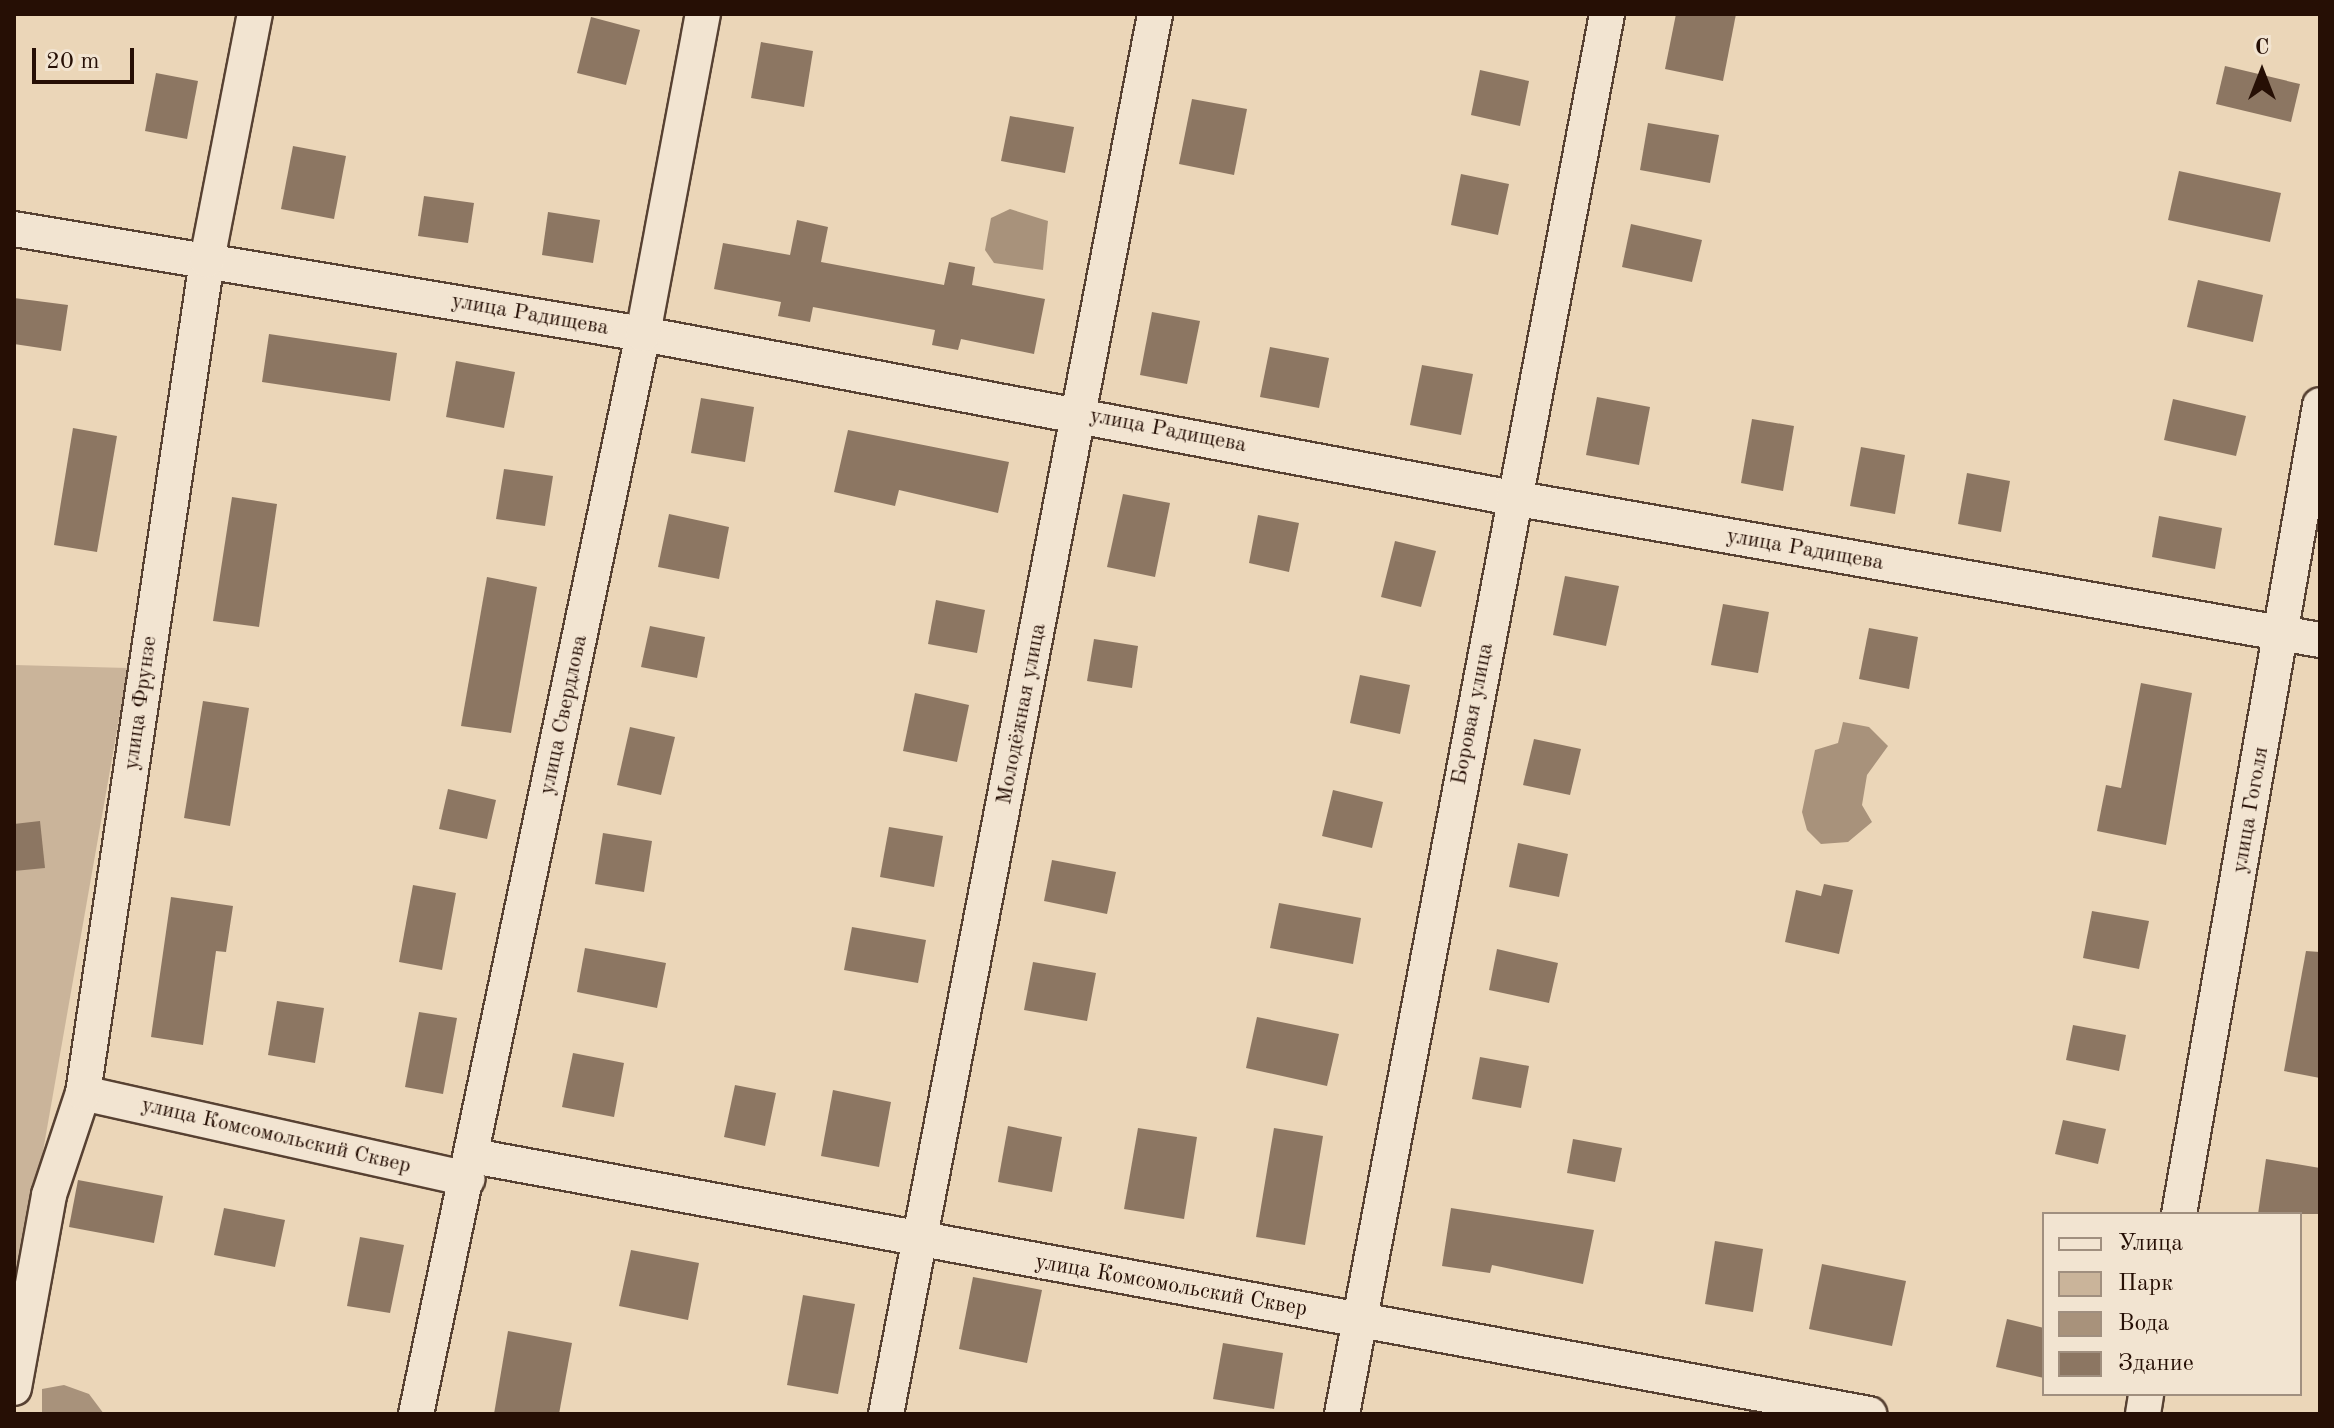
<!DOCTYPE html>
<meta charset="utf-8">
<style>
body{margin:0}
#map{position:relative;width:2334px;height:1428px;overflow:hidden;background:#ebd6b8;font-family:"Old Standard TT",serif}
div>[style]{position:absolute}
.green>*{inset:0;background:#cab49a}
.water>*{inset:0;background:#a8927b}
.building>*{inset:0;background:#8c7662}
.roads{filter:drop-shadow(2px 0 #574132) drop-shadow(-2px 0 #574132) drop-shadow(0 2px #574132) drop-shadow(0 -2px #574132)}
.minor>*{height:34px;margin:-17px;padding:0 17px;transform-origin:17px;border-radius:17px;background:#f2e4d1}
span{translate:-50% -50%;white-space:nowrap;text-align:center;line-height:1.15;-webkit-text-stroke:8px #f2e4d1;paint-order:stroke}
.street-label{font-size:22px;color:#260f05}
.frame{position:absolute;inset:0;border:16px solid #260f05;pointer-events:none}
.legend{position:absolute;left:2042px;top:1212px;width:260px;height:184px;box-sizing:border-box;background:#f2e4d1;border:2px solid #a08f7f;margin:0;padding:10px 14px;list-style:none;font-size:24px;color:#260f05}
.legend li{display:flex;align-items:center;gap:16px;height:40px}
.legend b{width:40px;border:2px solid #a08f7f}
.north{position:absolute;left:2222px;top:32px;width:80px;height:80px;-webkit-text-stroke:6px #f2e4d1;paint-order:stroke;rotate:0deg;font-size:22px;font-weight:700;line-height:32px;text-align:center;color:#260f05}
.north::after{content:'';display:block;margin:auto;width:28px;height:36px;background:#260f05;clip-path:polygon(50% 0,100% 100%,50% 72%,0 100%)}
.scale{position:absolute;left:32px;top:48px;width:102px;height:36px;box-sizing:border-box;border:4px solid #260f05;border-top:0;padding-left:10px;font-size:24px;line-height:28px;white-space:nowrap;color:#260f05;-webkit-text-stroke:6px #f2e4d1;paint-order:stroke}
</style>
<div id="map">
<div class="green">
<i style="clip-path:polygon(14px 665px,128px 668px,14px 1316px)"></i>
</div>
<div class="water">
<i style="clip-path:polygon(1010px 209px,1048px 221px,1043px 270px,994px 263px,985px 250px,991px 218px)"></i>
<i style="clip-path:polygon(1843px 722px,1869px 727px,1888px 746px,1867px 775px,1862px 805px,1872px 822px,1848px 842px,1821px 844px,1807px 830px,1802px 812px,1815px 750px,1838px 743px)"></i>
<i style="clip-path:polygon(64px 1385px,89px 1394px,104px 1414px,42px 1414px,42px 1389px)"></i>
</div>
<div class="building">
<i style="clip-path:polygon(1676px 14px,1736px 14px,1723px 81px,1665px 69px)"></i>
<i style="clip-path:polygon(591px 17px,640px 30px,626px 85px,577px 73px)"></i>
<i style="clip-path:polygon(761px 42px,813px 51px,804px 107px,751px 98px)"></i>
<i style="clip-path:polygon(2225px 66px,2300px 84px,2291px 122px,2216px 104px)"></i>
<i style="clip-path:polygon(1480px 70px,1529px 81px,1520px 126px,1471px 115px)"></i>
<i style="clip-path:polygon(156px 73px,198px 81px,187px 139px,145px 131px)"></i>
<i style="clip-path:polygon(1192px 99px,1247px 109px,1234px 175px,1179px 164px)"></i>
<i style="clip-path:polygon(1010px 116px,1074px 127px,1065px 173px,1001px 161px)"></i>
<i style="clip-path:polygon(1648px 123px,1719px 135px,1710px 183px,1640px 170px)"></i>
<i style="clip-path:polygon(293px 146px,346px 156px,334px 219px,281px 209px)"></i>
<i style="clip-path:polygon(2179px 171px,2281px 193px,2270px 242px,2168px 220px)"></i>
<i style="clip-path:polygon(1461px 174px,1509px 184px,1498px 235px,1451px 225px)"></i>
<i style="clip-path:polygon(424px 196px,474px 203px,468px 243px,418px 236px)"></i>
<i style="clip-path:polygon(548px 212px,600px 220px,593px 263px,542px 255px)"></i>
<i style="clip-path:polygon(797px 220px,828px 227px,821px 262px,944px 285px,949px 262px,975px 267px,972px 285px,1045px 299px,1034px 354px,961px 339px,958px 350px,932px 345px,935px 330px,813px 307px,810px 322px,778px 316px,781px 302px,714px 289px,723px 243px,790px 255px)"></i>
<i style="clip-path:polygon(1631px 224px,1702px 240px,1692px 282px,1622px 267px)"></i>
<i style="clip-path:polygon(2198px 280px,2263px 295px,2253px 342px,2187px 327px)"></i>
<i style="clip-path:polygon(14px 298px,68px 305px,61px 351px,14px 344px)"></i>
<i style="clip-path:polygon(1152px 312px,1200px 321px,1187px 384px,1140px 375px)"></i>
<i style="clip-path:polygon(269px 334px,397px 353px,390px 401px,262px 382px)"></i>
<i style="clip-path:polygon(1270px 347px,1329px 358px,1319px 408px,1260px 397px)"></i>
<i style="clip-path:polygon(456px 361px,515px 372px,504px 428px,446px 417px)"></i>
<i style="clip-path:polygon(1422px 365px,1473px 374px,1461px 435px,1410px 425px)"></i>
<i style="clip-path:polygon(1597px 397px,1650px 407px,1639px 465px,1586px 455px)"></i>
<i style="clip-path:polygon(701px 398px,754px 407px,745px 462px,691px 453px)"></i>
<i style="clip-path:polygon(2173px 399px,2246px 416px,2236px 456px,2164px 440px)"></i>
<i style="clip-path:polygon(1752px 419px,1794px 426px,1783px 491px,1741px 483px)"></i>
<i style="clip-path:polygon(73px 428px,117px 436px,97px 552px,54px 545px)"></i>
<i style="clip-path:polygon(848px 430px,1009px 462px,998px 513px,899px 490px,895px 506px,834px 492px)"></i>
<i style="clip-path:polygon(1861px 447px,1905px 455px,1895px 514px,1850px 506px)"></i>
<i style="clip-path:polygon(504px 469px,553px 476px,545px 526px,496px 519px)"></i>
<i style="clip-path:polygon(1967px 473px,2010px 481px,2001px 532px,1958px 524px)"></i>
<i style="clip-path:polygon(1123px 494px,1170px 503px,1155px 577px,1107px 567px)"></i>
<i style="clip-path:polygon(232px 497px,277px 504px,259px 627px,213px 621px)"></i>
<i style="clip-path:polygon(669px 514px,729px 527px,719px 579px,658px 567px)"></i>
<i style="clip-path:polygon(1258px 515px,1299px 523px,1289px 572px,1249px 563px)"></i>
<i style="clip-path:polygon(2159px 516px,2222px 528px,2215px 569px,2152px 557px)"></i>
<i style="clip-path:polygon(1395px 541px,1436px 551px,1421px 607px,1381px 597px)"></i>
<i style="clip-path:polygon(1565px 576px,1619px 586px,1606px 646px,1553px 635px)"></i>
<i style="clip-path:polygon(487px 577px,537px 587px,511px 733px,461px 726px)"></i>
<i style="clip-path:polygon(936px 600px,985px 610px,977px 653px,928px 644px)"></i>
<i style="clip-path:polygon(1723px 604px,1769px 612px,1758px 673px,1711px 665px)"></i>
<i style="clip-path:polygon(650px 626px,705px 637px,697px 678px,641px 667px)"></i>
<i style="clip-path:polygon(1869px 628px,1918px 637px,1909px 689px,1859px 679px)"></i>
<i style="clip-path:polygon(1094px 639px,1138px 646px,1132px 688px,1087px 681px)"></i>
<i style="clip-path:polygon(1360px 675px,1410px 685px,1400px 734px,1350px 723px)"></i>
<i style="clip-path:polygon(2141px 683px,2192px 693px,2166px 845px,2097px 831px,2106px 785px,2121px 788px)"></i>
<i style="clip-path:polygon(915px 693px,969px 705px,957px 762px,903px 751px)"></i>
<i style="clip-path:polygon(203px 701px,249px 708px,230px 826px,184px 818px)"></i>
<i style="clip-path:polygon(630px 727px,675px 737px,661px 795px,617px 785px)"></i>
<i style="clip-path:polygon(1534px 739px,1581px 749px,1570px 795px,1523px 785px)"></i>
<i style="clip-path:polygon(448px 789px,496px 800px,487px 839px,439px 829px)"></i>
<i style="clip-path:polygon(1333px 790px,1383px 802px,1372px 848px,1322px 836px)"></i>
<i style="clip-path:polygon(40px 821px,45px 868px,14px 871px,14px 824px)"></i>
<i style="clip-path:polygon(889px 827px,943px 836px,934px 887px,880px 877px)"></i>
<i style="clip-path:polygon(603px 833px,652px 841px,644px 892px,595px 884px)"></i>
<i style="clip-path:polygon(1518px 843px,1568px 854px,1559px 897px,1509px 887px)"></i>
<i style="clip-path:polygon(1052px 860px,1116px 872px,1107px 914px,1044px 901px)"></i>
<i style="clip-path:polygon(1824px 884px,1853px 890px,1839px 954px,1785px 942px,1796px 890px,1821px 896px)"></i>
<i style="clip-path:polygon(413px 885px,456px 893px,442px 970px,399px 962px)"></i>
<i style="clip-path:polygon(171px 897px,233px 906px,226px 952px,216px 951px,203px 1045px,151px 1037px)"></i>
<i style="clip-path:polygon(1279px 903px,1361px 918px,1353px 964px,1270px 948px)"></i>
<i style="clip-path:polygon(2092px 911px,2149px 921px,2139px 969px,2083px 958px)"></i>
<i style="clip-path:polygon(852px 927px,926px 940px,918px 983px,844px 970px)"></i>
<i style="clip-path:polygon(585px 948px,666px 963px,657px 1008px,577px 992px)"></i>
<i style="clip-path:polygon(1497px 949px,1558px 963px,1549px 1003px,1489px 990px)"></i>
<i style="clip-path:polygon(2306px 951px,2320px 952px,2320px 1078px,2284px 1071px)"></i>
<i style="clip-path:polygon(1033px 962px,1096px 973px,1087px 1021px,1024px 1010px)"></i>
<i style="clip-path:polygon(277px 1001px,324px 1008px,315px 1063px,268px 1055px)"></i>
<i style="clip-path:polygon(419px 1012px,457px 1018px,443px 1094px,405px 1087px)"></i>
<i style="clip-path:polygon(1257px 1017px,1339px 1034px,1327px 1086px,1246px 1068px)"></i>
<i style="clip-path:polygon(2073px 1025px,2126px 1035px,2119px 1071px,2066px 1060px)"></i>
<i style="clip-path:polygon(573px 1053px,624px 1063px,614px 1117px,562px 1107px)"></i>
<i style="clip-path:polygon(1480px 1057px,1529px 1066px,1521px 1108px,1472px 1099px)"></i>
<i style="clip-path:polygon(735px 1085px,776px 1093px,765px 1146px,724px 1137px)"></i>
<i style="clip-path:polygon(833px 1090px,891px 1102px,879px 1167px,821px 1156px)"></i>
<i style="clip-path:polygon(2063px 1120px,2106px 1129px,2098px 1164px,2055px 1154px)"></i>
<i style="clip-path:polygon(1008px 1126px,1062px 1137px,1052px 1192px,998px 1182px)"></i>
<i style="clip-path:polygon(1138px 1128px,1197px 1137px,1184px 1219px,1124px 1209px)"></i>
<i style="clip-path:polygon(1274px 1128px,1323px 1136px,1305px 1245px,1256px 1237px)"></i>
<i style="clip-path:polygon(1573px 1139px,1622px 1148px,1615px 1182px,1567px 1173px)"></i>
<i style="clip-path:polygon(2266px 1159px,2320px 1168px,2320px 1214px,2258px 1214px)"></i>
<i style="clip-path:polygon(78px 1180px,163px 1196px,154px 1243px,69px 1227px)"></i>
<i style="clip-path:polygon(224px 1208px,285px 1220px,275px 1267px,214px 1255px)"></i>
<i style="clip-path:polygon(1451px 1208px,1594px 1230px,1583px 1284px,1492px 1265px,1490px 1273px,1442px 1266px)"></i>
<i style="clip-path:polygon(360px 1237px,404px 1245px,390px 1313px,347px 1306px)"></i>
<i style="clip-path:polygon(1715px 1241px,1763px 1249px,1753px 1312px,1705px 1304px)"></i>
<i style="clip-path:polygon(631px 1250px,699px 1263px,688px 1320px,619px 1306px)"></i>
<i style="clip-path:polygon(1822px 1264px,1906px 1281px,1892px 1346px,1809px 1329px)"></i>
<i style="clip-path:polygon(973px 1277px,1042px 1290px,1027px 1363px,959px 1349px)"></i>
<i style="clip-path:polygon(803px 1295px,855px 1304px,838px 1394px,787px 1385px)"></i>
<i style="clip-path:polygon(2007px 1319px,2044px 1328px,2044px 1378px,1996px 1367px)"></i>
<i style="clip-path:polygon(508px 1331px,572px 1343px,559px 1414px,494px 1414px)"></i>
<i style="clip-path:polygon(1223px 1343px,1283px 1353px,1274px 1409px,1213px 1399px)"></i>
</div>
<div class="roads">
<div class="minor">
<i style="left:14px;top:229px;width:638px;rotate:9.48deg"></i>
<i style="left:643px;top:334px;width:885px;rotate:10.68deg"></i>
<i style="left:1513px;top:498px;width:819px;rotate:9.98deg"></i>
<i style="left:83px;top:1093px;width:394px;rotate:12.6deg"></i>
<i style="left:473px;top:1156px;width:1420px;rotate:10.47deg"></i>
<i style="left:2179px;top:1214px;width:821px;rotate:-80.11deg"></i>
<i style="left:14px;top:1388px;width:196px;rotate:-79.7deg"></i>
<i style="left:49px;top:1195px;width:108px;rotate:-71.6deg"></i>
<i style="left:83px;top:1093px;width:842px;rotate:-81.53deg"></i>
<i style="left:207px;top:260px;width:251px;rotate:-79deg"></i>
<i style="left:416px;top:1414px;width:1104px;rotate:-78.13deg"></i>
<i style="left:643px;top:334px;width:326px;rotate:-79.4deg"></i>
<i style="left:886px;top:1414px;width:1426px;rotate:-79.12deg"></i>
<i style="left:1342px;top:1414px;width:1425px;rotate:-79.28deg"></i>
<i style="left:2143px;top:1414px;width:20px;rotate:-81deg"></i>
</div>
</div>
<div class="street-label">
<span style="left:530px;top:315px;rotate:10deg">улица Радищева</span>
<span style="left:1168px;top:431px;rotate:11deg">улица Радищева</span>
<span style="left:1805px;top:550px;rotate:10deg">улица Радищева</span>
<span style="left:141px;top:703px;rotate:-82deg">улица Фрунзе</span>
<span style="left:1022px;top:714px;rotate:-79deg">Молодёжная улица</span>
<span style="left:1473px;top:714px;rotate:-79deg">Боровая улица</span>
<span style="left:564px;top:715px;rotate:-78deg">улица Свердлова</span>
<span style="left:2251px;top:810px;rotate:-80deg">улица Гоголя</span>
<span style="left:276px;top:1136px;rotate:13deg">улица Комсомольский Сквер</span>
<span style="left:1171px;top:1286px;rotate:10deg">улица Комсомольский Сквер</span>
</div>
<div class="frame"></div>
<ul class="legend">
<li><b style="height:10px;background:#f2e4d1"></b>Улица</li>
<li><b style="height:22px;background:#cab49a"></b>Парк</li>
<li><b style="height:22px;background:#a8927b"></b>Вода</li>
<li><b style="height:22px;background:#8c7662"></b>Здание</li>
</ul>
<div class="north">С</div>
<div class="scale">20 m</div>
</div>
